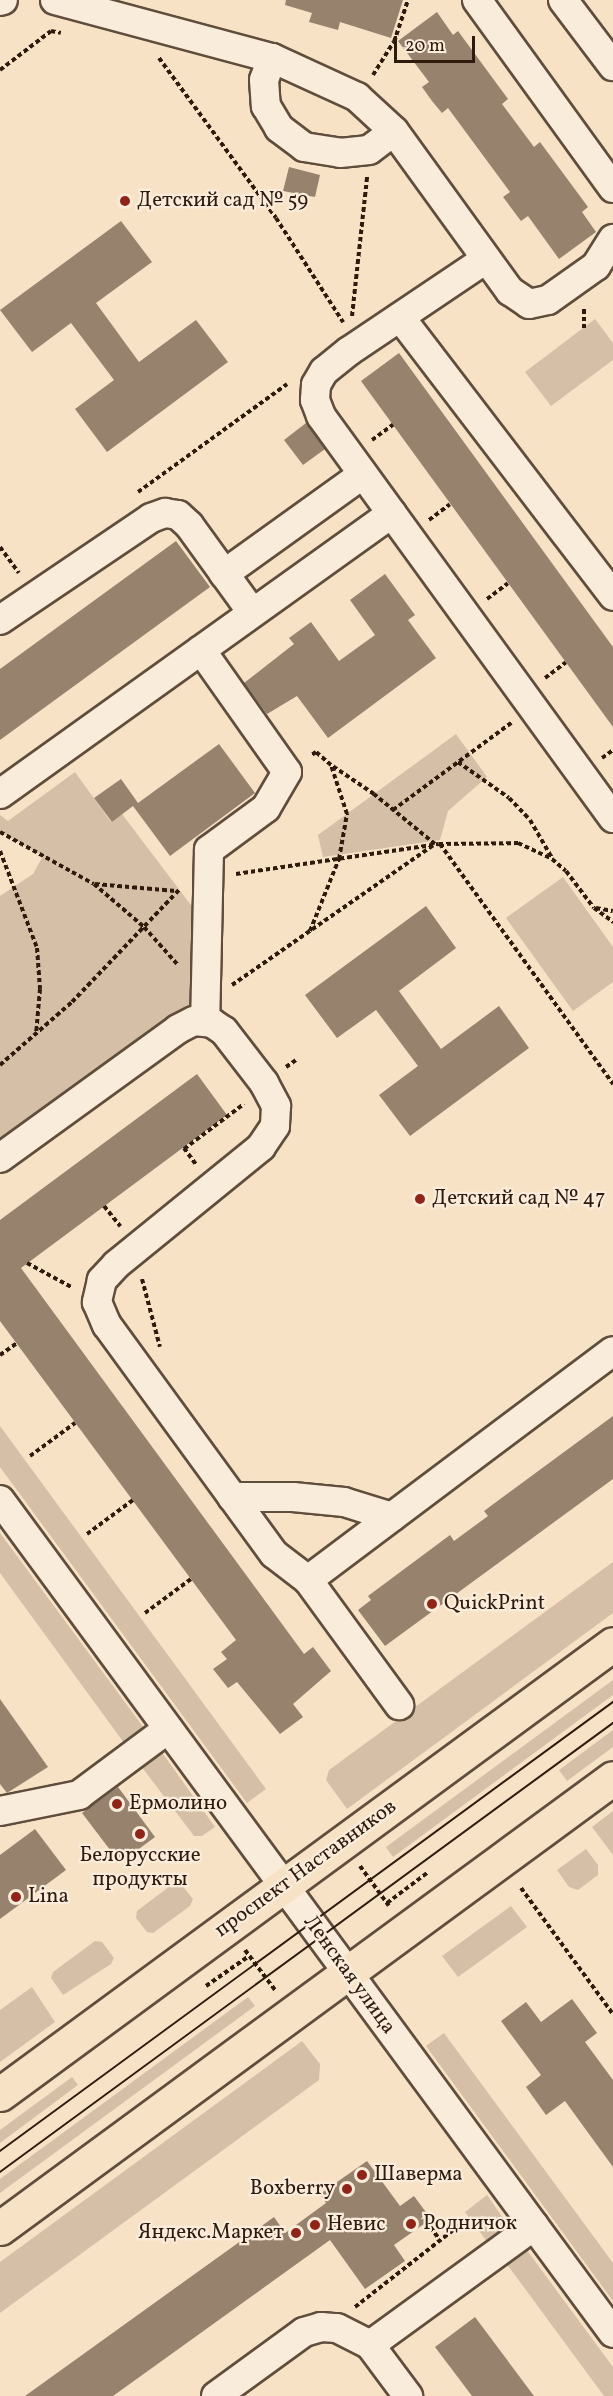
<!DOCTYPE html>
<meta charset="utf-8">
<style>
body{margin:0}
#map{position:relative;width:613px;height:2396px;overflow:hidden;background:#f7e2c6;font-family:Vollkorn,serif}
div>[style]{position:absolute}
.green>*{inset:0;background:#d5c0a7}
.building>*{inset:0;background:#97826e}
.path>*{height:4px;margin-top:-2px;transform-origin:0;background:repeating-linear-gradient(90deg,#2e1b0e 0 4.5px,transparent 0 7.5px)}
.roads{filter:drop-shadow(2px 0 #604d3c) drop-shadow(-2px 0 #604d3c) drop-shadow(0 2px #604d3c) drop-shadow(0 -2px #604d3c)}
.minor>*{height:28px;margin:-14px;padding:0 14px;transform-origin:14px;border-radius:14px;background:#faecda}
.major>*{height:33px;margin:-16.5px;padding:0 16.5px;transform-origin:16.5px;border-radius:16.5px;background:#f7e2c6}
.tram>*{height:1.5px;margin:-0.75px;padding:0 0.75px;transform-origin:0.75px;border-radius:0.75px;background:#2e1b0e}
.dots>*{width:16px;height:16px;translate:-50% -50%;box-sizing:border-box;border:3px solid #faecda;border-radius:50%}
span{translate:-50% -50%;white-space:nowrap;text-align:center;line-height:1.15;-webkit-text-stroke:4.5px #faecda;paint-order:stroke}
.poi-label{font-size:21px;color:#2e1b0e}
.left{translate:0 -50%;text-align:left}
.right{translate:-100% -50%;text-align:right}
.street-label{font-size:21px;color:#2e1b0e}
.scale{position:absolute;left:394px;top:36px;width:81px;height:27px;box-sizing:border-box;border:3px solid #2e1b0e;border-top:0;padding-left:8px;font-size:18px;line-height:21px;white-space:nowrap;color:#2e1b0e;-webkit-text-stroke:4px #faecda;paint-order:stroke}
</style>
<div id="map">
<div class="green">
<i style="clip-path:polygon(595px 319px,613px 343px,613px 360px,551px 406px,525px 372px)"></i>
<i style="clip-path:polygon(456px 734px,487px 777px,448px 811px,440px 840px,323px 857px,318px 835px)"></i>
<i style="clip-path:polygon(75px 772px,111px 822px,122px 814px,197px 913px,195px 1005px,0 1149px,0 896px,33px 874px,43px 856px,0 832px,0 815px,8px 821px)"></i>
<i style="clip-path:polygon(563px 877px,613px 947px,613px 982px,573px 1011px,506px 918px)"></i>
<i style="clip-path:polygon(0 1426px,266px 1789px,247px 1803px,0 1467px)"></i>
<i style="clip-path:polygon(0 1533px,144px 1728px,127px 1747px,0 1573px)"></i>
<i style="clip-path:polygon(613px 1562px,613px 1613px,347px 1809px,326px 1780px,329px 1770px)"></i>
<i style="clip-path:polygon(613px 1680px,613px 1695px,393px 1857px,386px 1847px)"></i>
<i style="clip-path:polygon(613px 1730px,613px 1747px,567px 1781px,559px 1770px)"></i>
<i style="clip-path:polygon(161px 1751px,215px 1827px,202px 1836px,194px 1836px,138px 1762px)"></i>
<i style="clip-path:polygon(613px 1811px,613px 1855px,592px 1827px)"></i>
<i style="clip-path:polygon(586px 1849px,598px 1865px,598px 1875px,578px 1890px,569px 1887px,557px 1870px)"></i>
<i style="clip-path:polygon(174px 1883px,181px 1884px,193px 1899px,190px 1906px,153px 1933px,147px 1932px,136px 1918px,137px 1911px)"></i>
<i style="clip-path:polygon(511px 1906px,527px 1927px,458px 1977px,442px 1956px)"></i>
<i style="clip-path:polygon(95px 1941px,102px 1942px,114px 1958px,111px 1964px,63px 1995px,51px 1978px,53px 1972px)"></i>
<i style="clip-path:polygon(32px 1987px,55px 2022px,0 2062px,0 2010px)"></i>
<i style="clip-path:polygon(248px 1997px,255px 2006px,0 2193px,0 2179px)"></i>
<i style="clip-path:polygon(444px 2033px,613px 2263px,613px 2301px,426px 2046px)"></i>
<i style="clip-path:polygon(302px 2041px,320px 2064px,319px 2080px,0 2313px,0 2262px)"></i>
<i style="clip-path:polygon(72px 2077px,78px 2085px,0 2143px,0 2130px)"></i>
<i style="clip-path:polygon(487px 2195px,510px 2228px,488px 2243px,465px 2212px)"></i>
<i style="clip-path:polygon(526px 2249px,613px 2367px,613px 2396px,604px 2396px,506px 2263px)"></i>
</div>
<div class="building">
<i style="clip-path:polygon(286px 0,403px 0,391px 38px,340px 22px,338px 30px,309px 22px,312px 13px,285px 5px)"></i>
<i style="clip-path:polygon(437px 12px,453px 35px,458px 31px,508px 99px,502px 104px,534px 147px,540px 142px,588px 207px,582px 212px,596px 232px,559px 259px,528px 216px,521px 221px,503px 197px,510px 192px,448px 108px,442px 113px,432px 101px,422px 87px,429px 82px,398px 41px)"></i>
<i style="clip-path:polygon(289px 167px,320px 175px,315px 197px,283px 191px)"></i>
<i style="clip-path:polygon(121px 221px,152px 262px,96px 303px,139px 362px,196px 320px,228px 362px,107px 452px,75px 409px,114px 380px,71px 323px,32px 352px,0 310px)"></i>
<i style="clip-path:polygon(399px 353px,613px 647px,613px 727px,361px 381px)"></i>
<i style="clip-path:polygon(306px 423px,325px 449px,303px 465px,284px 440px)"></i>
<i style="clip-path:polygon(176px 541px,210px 587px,0 740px,0 669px)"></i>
<i style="clip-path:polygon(385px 574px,415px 615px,408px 620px,436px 658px,328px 738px,297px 696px,267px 714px,244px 683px,294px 644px,289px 638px,311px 622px,339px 661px,375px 635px,350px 600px)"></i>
<i style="clip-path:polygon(219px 744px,255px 793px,170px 856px,133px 806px,112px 822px,94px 798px,121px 779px,138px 803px)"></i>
<i style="clip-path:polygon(426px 906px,456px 948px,399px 991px,441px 1049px,499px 1006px,529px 1048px,410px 1136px,379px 1095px,418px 1066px,376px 1010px,337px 1038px,305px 995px)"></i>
<i style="clip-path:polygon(197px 1074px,227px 1115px,21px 1268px,304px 1654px,313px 1647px,331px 1671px,293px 1704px,303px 1717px,280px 1734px,237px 1682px,228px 1688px,213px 1669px,227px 1659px,221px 1652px,236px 1640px,0 1321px,0 1220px)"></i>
<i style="clip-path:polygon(613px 1416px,613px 1479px,385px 1646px,358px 1610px,371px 1600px,368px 1596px,450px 1535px,454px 1541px,488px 1516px,484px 1511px)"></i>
<i style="clip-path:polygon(0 1699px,48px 1767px,7px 1793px,0 1784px)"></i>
<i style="clip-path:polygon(118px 1787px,155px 1837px,120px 1863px,82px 1813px)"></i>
<i style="clip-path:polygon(35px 1829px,66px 1870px,0 1919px,0 1855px)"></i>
<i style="clip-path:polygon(572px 1999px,597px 2033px,585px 2042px,613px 2080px,613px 2167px,565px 2101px,546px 2115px,526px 2087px,541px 2075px,501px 2021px,526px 2002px,541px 2022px)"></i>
<i style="clip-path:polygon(367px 2161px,400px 2206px,414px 2196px,431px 2219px,394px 2245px,405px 2261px,365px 2289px,330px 2240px,113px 2396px,25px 2396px,274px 2217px,285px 2233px,326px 2203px,320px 2194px)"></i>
<i style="clip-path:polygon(475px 2317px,534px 2396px,472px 2396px,435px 2347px)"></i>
</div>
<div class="path">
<i style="left:159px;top:58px;width:198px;rotate:53.8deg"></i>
<i style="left:276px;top:218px;width:124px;rotate:57.2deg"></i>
<i style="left:0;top:70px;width:64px;rotate:-37.4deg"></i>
<i style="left:51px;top:31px;width:10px;rotate:11deg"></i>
<i style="left:373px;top:75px;width:39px;rotate:-58deg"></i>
<i style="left:394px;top:42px;width:44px;rotate:-71.6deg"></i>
<i style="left:584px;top:309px;width:19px;rotate:90deg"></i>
<i style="left:352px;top:316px;width:140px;rotate:-83.8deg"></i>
<i style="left:372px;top:440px;width:26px;rotate:-36deg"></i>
<i style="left:138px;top:492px;width:184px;rotate:-35.9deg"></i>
<i style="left:429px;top:520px;width:26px;rotate:-37deg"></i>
<i style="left:0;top:547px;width:32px;rotate:54deg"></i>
<i style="left:487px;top:599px;width:26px;rotate:-37deg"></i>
<i style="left:545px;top:678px;width:26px;rotate:-37deg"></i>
<i style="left:602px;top:758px;width:14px;rotate:-36deg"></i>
<i style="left:458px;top:762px;width:62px;rotate:35.2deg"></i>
<i style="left:509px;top:798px;width:30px;rotate:46deg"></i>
<i style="left:530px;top:820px;width:44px;rotate:59.9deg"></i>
<i style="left:393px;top:810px;width:147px;rotate:-36.4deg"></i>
<i style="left:0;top:832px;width:107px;rotate:29deg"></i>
<i style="left:94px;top:884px;width:66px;rotate:40.7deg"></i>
<i style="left:144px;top:927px;width:51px;rotate:48.2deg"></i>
<i style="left:440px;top:844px;width:296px;rotate:54.2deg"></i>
<i style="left:0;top:851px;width:104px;rotate:69.1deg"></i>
<i style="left:37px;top:948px;width:41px;rotate:85.8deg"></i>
<i style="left:40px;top:989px;width:46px;rotate:95deg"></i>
<i style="left:236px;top:874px;width:205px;rotate:-8.4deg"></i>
<i style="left:439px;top:844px;width:79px;rotate:-0.7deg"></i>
<i style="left:518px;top:843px;width:38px;rotate:25deg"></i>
<i style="left:552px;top:859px;width:18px;rotate:41deg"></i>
<i style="left:566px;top:871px;width:46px;rotate:52.9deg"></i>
<i style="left:594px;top:908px;width:24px;rotate:36deg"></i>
<i style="left:95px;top:884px;width:81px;rotate:4.9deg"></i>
<i style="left:596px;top:908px;width:17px;rotate:10deg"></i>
<i style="left:310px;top:931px;width:78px;rotate:-68.1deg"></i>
<i style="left:339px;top:859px;width:46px;rotate:-79.9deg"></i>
<i style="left:347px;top:814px;width:52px;rotate:-108.1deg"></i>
<i style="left:331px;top:765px;width:20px;rotate:-139deg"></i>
<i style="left:316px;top:752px;width:7px;rotate:146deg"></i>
<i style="left:232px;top:985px;width:247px;rotate:-34.8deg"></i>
<i style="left:435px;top:844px;width:79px;rotate:-140.7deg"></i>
<i style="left:374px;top:794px;width:52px;rotate:-146deg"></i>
<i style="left:0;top:1065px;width:96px;rotate:-41.2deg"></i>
<i style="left:72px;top:1002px;width:156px;rotate:-46.3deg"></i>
<i style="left:286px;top:1067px;width:12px;rotate:-35deg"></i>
<i style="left:184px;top:1148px;width:22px;rotate:54deg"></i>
<i style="left:184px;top:1149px;width:75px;rotate:-36.9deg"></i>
<i style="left:104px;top:1206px;width:26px;rotate:51deg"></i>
<i style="left:27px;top:1263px;width:52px;rotate:28.5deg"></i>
<i style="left:142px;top:1279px;width:70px;rotate:75.2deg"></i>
<i style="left:0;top:1355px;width:21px;rotate:-35deg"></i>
<i style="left:30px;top:1456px;width:56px;rotate:-36.3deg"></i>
<i style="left:87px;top:1534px;width:57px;rotate:-36.5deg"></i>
<i style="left:145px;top:1613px;width:57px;rotate:-36.5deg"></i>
<i style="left:360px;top:1866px;width:49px;rotate:54.1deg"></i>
<i style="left:521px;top:1888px;width:156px;rotate:53.9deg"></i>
<i style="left:387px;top:1903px;width:50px;rotate:-36.9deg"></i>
<i style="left:245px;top:1950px;width:50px;rotate:53.1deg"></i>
<i style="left:206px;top:1986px;width:52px;rotate:-34.9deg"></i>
<i style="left:426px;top:2221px;width:22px;rotate:54deg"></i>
<i style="left:355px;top:2307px;width:136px;rotate:-38.1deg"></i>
</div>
<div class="roads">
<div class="minor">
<i style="left:55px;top:0;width:225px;rotate:15deg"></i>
<i style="left:272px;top:58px;width:94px;rotate:24.6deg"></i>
<i style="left:357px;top:97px;width:50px;rotate:42.6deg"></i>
<i style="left:394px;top:131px;width:198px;rotate:54.1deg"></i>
<i style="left:510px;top:291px;width:23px;rotate:34deg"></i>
<i style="left:529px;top:304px;width:19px;rotate:-12deg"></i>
<i style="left:548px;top:300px;width:59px;rotate:-35.3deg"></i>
<i style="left:596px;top:266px;width:32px;rotate:-58deg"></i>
<i style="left:477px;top:0;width:232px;rotate:54.1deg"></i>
<i style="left:563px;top:0;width:83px;rotate:52.9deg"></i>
<i style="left:0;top:1px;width:3px;rotate:-18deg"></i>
<i style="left:272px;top:58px;width:23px;rotate:110deg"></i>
<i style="left:264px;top:80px;width:26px;rotate:86deg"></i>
<i style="left:266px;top:106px;width:26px;rotate:59deg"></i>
<i style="left:279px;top:128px;width:31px;rotate:37deg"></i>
<i style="left:304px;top:147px;width:36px;rotate:9deg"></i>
<i style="left:340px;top:153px;width:29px;rotate:-6deg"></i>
<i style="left:369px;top:150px;width:31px;rotate:-37deg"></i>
<i style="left:486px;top:259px;width:165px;rotate:146.1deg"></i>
<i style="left:349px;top:351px;width:32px;rotate:141deg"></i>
<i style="left:324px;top:371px;width:16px;rotate:120deg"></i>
<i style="left:316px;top:385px;width:15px;rotate:94deg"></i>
<i style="left:315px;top:400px;width:17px;rotate:69deg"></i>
<i style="left:321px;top:416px;width:497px;rotate:54deg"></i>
<i style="left:400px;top:317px;width:351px;rotate:52.6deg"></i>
<i style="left:224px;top:574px;width:171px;rotate:-35.7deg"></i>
<i style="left:0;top:620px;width:182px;rotate:-34deg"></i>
<i style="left:151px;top:518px;width:15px;rotate:-20deg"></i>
<i style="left:165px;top:513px;width:13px;rotate:9deg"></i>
<i style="left:178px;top:515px;width:15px;rotate:42deg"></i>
<i style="left:189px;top:525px;width:107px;rotate:54.1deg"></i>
<i style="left:201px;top:650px;width:149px;rotate:54.8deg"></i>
<i style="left:287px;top:772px;width:42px;rotate:120.3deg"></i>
<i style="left:266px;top:808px;width:71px;rotate:143.6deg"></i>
<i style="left:209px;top:850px;width:171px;rotate:91.3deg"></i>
<i style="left:0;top:794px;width:482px;rotate:-35.6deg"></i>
<i style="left:0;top:1158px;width:220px;rotate:-35.9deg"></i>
<i style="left:178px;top:1029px;width:18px;rotate:-27deg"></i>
<i style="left:194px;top:1021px;width:18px;rotate:6deg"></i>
<i style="left:212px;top:1023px;width:14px;rotate:34deg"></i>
<i style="left:224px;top:1031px;width:66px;rotate:52.4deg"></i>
<i style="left:264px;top:1083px;width:26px;rotate:62deg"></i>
<i style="left:276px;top:1106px;width:20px;rotate:93deg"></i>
<i style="left:275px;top:1126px;width:25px;rotate:124deg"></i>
<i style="left:261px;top:1147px;width:187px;rotate:140.9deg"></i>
<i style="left:116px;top:1265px;width:21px;rotate:133deg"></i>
<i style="left:102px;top:1280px;width:23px;rotate:103deg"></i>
<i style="left:97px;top:1302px;width:25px;rotate:67deg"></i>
<i style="left:107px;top:1325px;width:283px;rotate:53.9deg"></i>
<i style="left:274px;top:1554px;width:43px;rotate:37.4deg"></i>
<i style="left:308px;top:1580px;width:155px;rotate:53.9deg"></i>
<i style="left:232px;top:1497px;width:61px"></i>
<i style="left:293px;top:1497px;width:51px;rotate:5.6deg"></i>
<i style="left:344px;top:1502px;width:50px;rotate:17.4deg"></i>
<i style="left:0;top:1500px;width:1034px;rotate:53.65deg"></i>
<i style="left:308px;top:1580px;width:381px;rotate:-36.9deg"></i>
<i style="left:0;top:1811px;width:81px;rotate:-11.4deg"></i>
<i style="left:79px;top:1795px;width:111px;rotate:-36.6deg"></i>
<i style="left:370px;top:2345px;width:203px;rotate:-36deg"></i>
<i style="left:216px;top:2396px;width:109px;rotate:-36deg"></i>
<i style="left:304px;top:2332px;width:18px;rotate:-16deg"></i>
<i style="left:321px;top:2327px;width:16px;rotate:4deg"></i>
<i style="left:337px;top:2328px;width:37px;rotate:27deg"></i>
<i style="left:370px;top:2345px;width:64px;rotate:53.3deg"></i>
</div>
<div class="major">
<i style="left:0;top:2094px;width:760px;rotate:-36.28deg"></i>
<i style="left:0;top:2228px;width:760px;rotate:-36.28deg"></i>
</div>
</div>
<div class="tram">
<i style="left:0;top:2151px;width:760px;rotate:-36.22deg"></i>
<i style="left:0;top:2172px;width:760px;rotate:-36.22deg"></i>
</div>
<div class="dots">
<i style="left:125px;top:201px;background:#8f2418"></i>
<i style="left:420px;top:1199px;background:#8f2418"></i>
<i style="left:432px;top:1604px;background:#8f2418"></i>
<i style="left:117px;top:1804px;background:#8f2418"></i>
<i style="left:140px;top:1834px;background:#8f2418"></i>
<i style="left:16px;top:1897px;background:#8f2418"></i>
<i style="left:362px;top:2175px;background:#8f2418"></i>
<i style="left:347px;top:2189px;background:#8f2418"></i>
<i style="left:411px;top:2224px;background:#8f2418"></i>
<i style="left:315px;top:2225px;background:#8f2418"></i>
<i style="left:296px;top:2233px;background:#8f2418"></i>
</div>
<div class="poi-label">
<span class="left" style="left:137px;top:201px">Детский сад № 59</span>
<span class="left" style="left:432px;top:1199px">Детский сад № 47</span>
<span class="left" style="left:444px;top:1604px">QuickPrint</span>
<span class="left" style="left:129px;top:1804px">Ермолино</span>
<span style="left:140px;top:1868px">Белорусские<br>продукты</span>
<span class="left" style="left:28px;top:1897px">Lina</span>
<span class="left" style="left:374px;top:2175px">Шаверма</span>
<span class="right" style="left:335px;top:2189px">Boxberry</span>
<span class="left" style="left:423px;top:2224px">Родничок</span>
<span class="left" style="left:327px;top:2225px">Невис</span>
<span class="right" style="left:284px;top:2233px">Яндекс.Маркет</span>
</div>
<div class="street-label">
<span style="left:306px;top:1869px;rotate:-36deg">проспект Наставников</span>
<span style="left:349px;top:1975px;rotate:54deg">Ленская улица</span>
</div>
<div class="scale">20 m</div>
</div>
